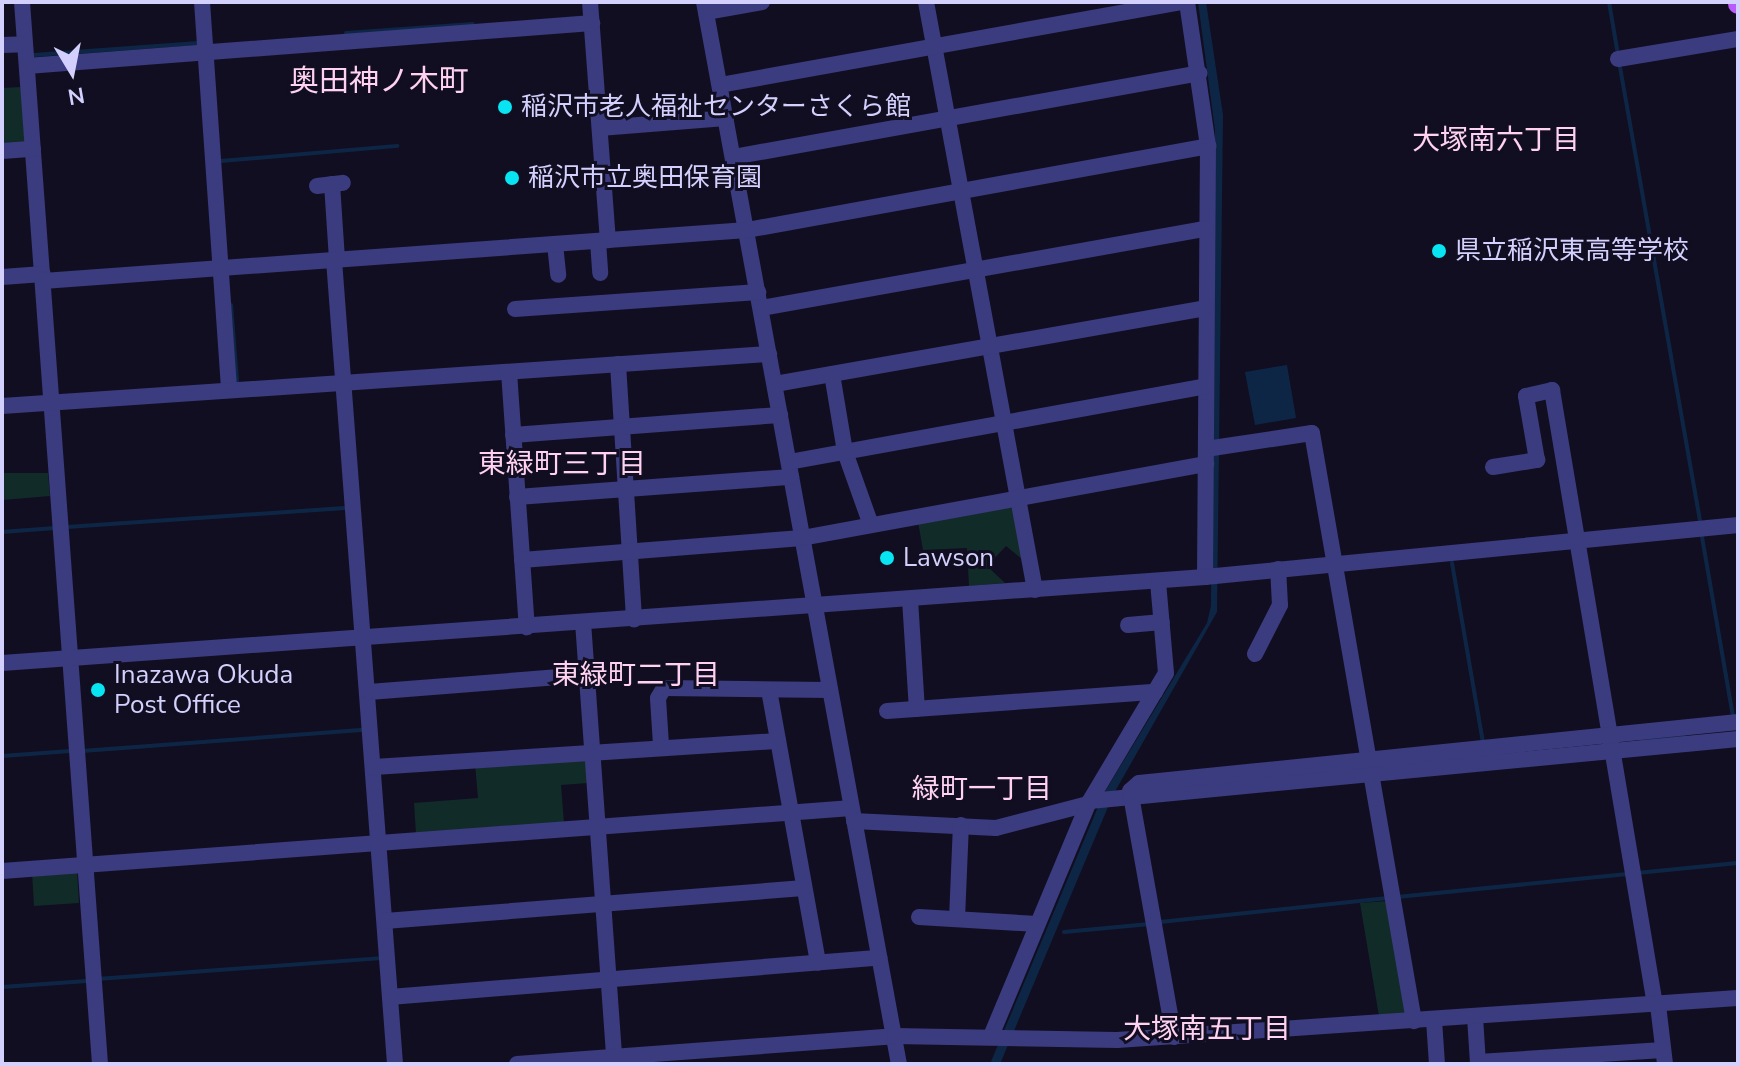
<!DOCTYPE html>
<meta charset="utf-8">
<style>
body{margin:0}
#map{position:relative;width:1740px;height:1066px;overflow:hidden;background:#110e21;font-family:"Nunito Sans","Noto Sans JP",sans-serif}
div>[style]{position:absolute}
.green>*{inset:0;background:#112b29}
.water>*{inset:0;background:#0e2646}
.stream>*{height:4px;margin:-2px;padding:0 2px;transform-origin:2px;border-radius:2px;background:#0e2646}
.minor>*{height:16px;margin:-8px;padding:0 8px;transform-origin:8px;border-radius:8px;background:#3b3b7f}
.major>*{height:20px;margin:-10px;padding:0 10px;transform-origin:10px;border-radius:10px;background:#b85bfa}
.dots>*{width:22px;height:22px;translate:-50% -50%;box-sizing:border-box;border:4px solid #110e21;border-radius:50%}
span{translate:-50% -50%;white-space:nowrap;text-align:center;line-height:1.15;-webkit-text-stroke:6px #110e21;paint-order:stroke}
.poi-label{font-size:26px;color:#d3d0fd}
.left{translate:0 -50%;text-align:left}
.neighbourhood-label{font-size:28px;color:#fed2f0}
.quarter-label{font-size:30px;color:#fed2f0}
.frame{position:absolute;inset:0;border:4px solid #d3d0fd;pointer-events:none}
.north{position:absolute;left:32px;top:32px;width:80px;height:80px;-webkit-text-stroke:6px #110e21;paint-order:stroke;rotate:170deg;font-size:22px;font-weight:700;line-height:32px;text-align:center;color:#d3d0fd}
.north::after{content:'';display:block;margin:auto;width:28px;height:36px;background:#d3d0fd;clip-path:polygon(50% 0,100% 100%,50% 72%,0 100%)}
</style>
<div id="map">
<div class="green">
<i style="clip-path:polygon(21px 87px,25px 146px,2px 147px,2px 88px)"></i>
<i style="clip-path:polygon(2px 473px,48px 473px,50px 496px,2px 500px)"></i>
<i style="clip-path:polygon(1007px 506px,1013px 509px,1022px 559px,1006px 546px,987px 566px,1005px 583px,969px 586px,967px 548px,923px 550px,918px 522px)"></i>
<i style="clip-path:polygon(586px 760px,588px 783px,561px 785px,564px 823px,416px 834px,414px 803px,478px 798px,475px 764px)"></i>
<i style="clip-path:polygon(77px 869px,79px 903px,34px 906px,32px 872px)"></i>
<i style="clip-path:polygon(1388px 901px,1406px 1009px,1404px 1014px,1379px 1016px,1360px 903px)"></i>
</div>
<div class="water">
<i style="clip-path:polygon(1198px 2px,1206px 2px,1223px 115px,1217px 612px,1113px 795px,1000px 1064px,990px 1064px,1103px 795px,1207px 623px,1211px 606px,1215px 130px)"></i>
<i style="clip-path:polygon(1287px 365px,1296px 418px,1255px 425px,1245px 372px)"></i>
</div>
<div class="stream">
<i style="left:1609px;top:2px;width:48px;rotate:80.3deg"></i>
<i style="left:346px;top:33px;width:127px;rotate:-4.1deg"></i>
<i style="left:34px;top:55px;width:165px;rotate:-4.2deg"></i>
<i style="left:1620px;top:67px;width:459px;rotate:80deg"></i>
<i style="left:221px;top:161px;width:177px;rotate:-4.9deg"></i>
<i style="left:231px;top:305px;width:77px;rotate:85.5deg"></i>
<i style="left:67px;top:527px;width:282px;rotate:-3.9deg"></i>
<i style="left:2px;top:532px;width:53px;rotate:-4.3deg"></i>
<i style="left:1702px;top:537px;width:182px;rotate:80.2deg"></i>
<i style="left:1452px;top:563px;width:182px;rotate:80.2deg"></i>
<i style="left:1641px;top:740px;width:43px;rotate:-5.3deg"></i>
<i style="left:82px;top:751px;width:283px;rotate:-4.3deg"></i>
<i style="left:2px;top:756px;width:69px;rotate:-4.1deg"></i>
<i style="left:1637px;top:873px;width:101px;rotate:-5.7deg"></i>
<i style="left:1397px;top:897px;width:232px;rotate:-5.7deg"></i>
<i style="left:1160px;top:922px;width:229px;rotate:-6deg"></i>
<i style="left:1064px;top:932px;width:86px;rotate:-5.3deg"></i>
<i style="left:97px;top:979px;width:285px;rotate:-4.2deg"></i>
<i style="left:2px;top:987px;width:85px;rotate:-4deg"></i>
</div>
<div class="minor">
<i style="left:22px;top:2px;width:1065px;rotate:85.8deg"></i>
<i style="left:202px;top:2px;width:389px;rotate:86deg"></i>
<i style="left:590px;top:2px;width:239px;rotate:85.7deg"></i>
<i style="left:704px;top:2px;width:1080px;rotate:79.6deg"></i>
<i style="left:926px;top:2px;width:598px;rotate:79.5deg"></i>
<i style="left:1187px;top:2px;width:146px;rotate:81.7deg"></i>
<i style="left:1208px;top:146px;width:431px;rotate:90.4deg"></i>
<i style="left:706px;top:12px;width:57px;rotate:-10.1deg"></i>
<i style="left:2px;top:45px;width:23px;rotate:-2deg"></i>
<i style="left:1618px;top:59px;width:122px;rotate:-9.5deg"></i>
<i style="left:27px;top:66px;width:567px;rotate:-4.35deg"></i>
<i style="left:720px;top:85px;width:467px;rotate:-10.2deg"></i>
<i style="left:600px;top:128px;width:126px;rotate:-4.5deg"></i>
<i style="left:2px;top:151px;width:31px;rotate:-4deg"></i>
<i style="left:733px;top:157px;width:474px;rotate:-10.2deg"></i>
<i style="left:332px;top:184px;width:75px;rotate:86.2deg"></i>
<i style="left:317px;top:186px;width:26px;rotate:-7deg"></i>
<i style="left:598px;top:241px;width:32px;rotate:86deg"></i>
<i style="left:555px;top:244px;width:31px;rotate:84deg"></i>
<i style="left:334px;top:260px;width:806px;rotate:85.66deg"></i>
<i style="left:2px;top:277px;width:41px;rotate:-4.2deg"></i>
<i style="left:43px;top:281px;width:706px;rotate:-4.14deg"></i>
<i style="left:747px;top:230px;width:469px;rotate:-10.3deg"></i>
<i style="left:761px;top:308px;width:452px;rotate:-10.1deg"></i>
<i style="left:515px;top:309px;width:244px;rotate:-4deg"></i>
<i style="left:618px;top:364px;width:256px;rotate:86.4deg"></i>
<i style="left:509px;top:372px;width:256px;rotate:86deg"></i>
<i style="left:832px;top:374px;width:79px;rotate:80.5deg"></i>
<i style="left:845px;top:452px;width:77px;rotate:70.4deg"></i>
<i style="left:775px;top:384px;width:437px;rotate:-10deg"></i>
<i style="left:2px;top:406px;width:769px;rotate:-3.88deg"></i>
<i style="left:513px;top:435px;width:268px;rotate:-4.3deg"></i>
<i style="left:1206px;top:449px;width:107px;rotate:-8.6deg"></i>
<i style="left:1312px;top:433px;width:597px;rotate:80.16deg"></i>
<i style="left:789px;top:462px;width:424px;rotate:-10.3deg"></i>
<i style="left:1493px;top:467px;width:45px;rotate:-9deg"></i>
<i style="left:1537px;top:460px;width:65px;rotate:-99.8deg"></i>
<i style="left:1526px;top:396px;width:27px;rotate:-13deg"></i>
<i style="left:1552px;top:390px;width:624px;rotate:80.49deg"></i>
<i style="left:517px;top:497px;width:275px;rotate:-4.2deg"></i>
<i style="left:522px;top:560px;width:281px;rotate:-4.5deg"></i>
<i style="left:802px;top:538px;width:411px;rotate:-10.4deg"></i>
<i style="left:910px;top:599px;width:110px;rotate:86.4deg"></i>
<i style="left:583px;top:622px;width:436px;rotate:85.9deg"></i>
<i style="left:1128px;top:625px;width:34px;rotate:-5deg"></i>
<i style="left:1255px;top:654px;width:55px;rotate:-63deg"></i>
<i style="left:1280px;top:605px;width:36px;rotate:-93deg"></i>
<i style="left:2px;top:663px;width:1206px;rotate:-4.09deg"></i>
<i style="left:1205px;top:577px;width:536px;rotate:-5.57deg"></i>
<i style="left:769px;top:690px;width:277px;rotate:79.8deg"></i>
<i style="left:369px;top:692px;width:219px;rotate:-4.5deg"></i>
<i style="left:887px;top:711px;width:269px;rotate:-4.1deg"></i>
<i style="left:661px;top:745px;width:47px;rotate:-93.7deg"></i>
<i style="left:658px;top:698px;width:12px;rotate:-59deg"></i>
<i style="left:664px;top:688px;width:166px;rotate:0.7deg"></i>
<i style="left:374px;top:767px;width:405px;rotate:-3.7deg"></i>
<i style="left:1090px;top:801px;width:651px;rotate:-5.47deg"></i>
<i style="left:854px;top:821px;width:142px;rotate:2.8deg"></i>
<i style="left:996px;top:828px;width:95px;rotate:-14.6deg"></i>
<i style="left:2px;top:871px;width:852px;rotate:-4.24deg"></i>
<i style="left:919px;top:917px;width:118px;rotate:3.4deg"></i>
<i style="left:957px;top:919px;width:94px;rotate:-87.6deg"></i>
<i style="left:385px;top:921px;width:420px;rotate:-4.5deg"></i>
<i style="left:390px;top:997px;width:491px;rotate:-4.6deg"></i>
<i style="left:1658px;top:1005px;width:59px;rotate:83.2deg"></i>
<i style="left:1475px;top:1017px;width:47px;rotate:86.3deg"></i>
<i style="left:1434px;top:1020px;width:44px;rotate:86.1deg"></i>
<i style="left:991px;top:1036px;width:251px;rotate:-67.3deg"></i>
<i style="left:1088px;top:804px;width:152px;rotate:-59.2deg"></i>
<i style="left:1166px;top:673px;width:92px;rotate:-95deg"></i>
<i style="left:1174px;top:1037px;width:250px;rotate:-100.1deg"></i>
<i style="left:1130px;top:791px;width:12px;rotate:-42deg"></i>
<i style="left:1139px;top:783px;width:602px;rotate:-5.81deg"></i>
<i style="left:1478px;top:1062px;width:185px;rotate:-3.7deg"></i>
<i style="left:517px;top:1064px;width:378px;rotate:-4.2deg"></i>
<i style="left:894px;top:1036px;width:223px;rotate:1deg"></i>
<i style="left:1117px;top:1040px;width:622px;rotate:-3.87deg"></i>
</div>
<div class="major">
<i style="left:1738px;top:2px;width:2px;rotate:90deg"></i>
</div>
<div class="dots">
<i style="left:505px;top:107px;background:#08e4f2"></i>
<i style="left:512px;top:178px;background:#08e4f2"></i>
<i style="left:1439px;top:251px;background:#08e4f2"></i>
<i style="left:887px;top:558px;background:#08e4f2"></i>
<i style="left:98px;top:690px;background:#08e4f2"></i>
</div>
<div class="poi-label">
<span class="left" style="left:521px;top:107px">稲沢市老人福祉センターさくら館</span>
<span class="left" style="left:528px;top:178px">稲沢市立奥田保育園</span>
<span class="left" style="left:1455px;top:251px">県立稲沢東高等学校</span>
<span class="left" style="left:903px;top:558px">Lawson</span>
<span class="left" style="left:114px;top:690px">Inazawa Okuda<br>Post Office</span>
</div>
<div class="neighbourhood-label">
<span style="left:1496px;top:140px">大塚南六丁目</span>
<span style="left:562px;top:464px">東緑町三丁目</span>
<span style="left:636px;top:675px">東緑町二丁目</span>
<span style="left:982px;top:789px">緑町一丁目</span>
<span style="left:1207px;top:1029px">大塚南五丁目</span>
</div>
<div class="quarter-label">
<span style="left:379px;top:82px">奥田神ノ木町</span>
</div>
<div class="frame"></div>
<div class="north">N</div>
</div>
